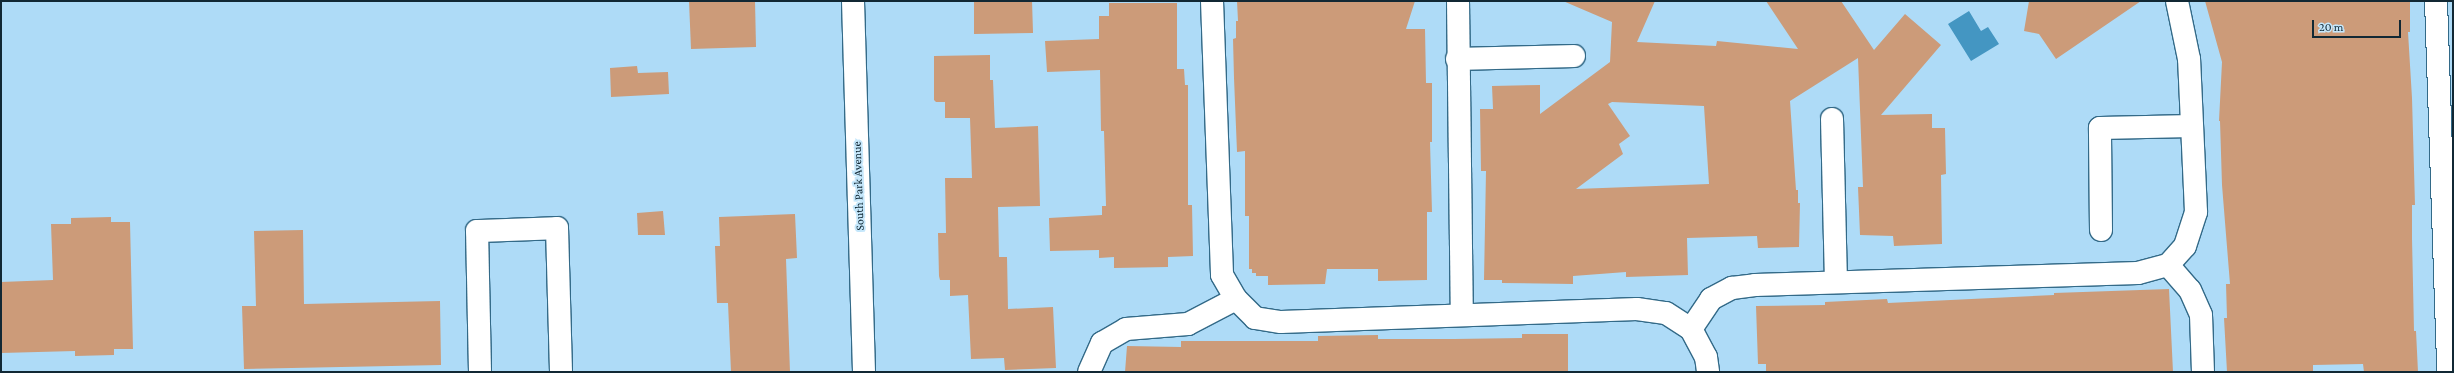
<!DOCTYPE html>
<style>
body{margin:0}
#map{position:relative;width:2454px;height:373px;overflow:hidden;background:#aedbf7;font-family:"Crimson Pro",serif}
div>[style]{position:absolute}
.water>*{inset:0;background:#4496c2}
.building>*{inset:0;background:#cc9b79}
.roads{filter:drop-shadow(1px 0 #336a88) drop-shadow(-1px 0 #336a88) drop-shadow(0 1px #336a88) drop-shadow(0 -1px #336a88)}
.minor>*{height:22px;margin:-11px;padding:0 11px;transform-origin:11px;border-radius:11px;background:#fff}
span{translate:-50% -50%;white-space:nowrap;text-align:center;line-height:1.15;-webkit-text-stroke:4px #c5e7fb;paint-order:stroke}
.street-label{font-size:12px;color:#112834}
.frame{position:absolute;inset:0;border:2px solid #112834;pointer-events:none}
.scale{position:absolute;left:2312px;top:20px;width:89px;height:18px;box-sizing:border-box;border:2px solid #112834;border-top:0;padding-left:5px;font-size:12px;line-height:14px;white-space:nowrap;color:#112834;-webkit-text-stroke:3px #c5e7fb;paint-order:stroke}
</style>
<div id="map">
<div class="water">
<i style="clip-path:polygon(1969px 11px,1981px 31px,1988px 27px,1999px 44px,1971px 61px,1948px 24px)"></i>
</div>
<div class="building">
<i style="clip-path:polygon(689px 1px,755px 1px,756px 47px,691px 49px)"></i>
<i style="clip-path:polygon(974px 1px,1032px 1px,1033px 33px,974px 34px)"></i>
<i style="clip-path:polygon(1237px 1px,1415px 1px,1406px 29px,1425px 29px,1426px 83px,1432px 83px,1432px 142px,1430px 142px,1432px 212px,1427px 212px,1427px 280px,1378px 281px,1378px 269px,1327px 269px,1325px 284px,1268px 285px,1268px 276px,1256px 276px,1256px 273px,1252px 273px,1252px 269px,1249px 269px,1249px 216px,1245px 216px,1245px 151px,1237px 152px,1234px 78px,1233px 39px,1236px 38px,1236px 21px,1238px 21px)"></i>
<i style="clip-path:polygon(evenodd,1563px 1px,1655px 1px,1637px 42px,1716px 46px,1717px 41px,1798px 49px,1766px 1px,1841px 1px,1874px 50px,1905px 14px,1941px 45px,1881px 115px,1932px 114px,1932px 128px,1945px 128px,1946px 174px,1941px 175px,1942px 244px,1894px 246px,1893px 236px,1860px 235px,1858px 187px,1863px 187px,1858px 58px,1790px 101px,1796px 190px,1798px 190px,1798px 203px,1800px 203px,1799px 247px,1758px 248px,1757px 236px,1687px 238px,1688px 275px,1626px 277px,1626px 272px,1573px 276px,1573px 284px,1502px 283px,1502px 280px,1484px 280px,1486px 171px,1481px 171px,1480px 109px,1493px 109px,1492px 86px,1540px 85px,1540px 114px,1610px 62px,1612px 22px,1563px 1px,1612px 102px,1704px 106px,1709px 184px,1576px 189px,1623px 154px,1619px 144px,1630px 136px,1608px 104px,1612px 102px)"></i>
<i style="clip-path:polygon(2029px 1px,2141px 1px,2056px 59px,2039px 34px,2024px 31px)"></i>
<i style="clip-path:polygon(2205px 1px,2410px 1px,2410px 32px,2408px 32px,2412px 98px,2415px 205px,2412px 205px,2412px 238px,2414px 331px,2416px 331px,2418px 372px,2364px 372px,2363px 364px,2313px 365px,2313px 372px,2227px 372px,2224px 318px,2227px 318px,2226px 284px,2230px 284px,2222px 185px,2220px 121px,2219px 121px,2222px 62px)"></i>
<i style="clip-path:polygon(1109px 3px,1177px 3px,1177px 69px,1184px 69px,1185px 85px,1188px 85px,1188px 205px,1192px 205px,1193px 256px,1168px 257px,1168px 267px,1114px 268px,1114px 257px,1099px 258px,1099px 250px,1050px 251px,1049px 218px,1102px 215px,1102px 206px,1106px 206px,1104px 131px,1101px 131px,1100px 70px,1047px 72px,1045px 41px,1099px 39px,1099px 16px,1109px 16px)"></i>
<i style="clip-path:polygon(990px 55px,990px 80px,993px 80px,995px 128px,1038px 126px,1040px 206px,998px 207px,999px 257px,1007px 257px,1008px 309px,1053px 307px,1056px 368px,1005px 370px,1004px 358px,971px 359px,968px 295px,950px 296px,950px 280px,940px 280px,939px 276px,938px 233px,946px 233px,945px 178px,972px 178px,970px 118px,945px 118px,945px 102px,936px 102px,934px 100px,934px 56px)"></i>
<i style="clip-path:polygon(637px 66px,638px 73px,668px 72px,669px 94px,611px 97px,610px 68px)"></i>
<i style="clip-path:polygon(663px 211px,665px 235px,638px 235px,637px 213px)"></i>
<i style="clip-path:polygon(795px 214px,797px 258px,786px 259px,790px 372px,731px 372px,728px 303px,717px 303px,715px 246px,720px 246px,719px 217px)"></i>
<i style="clip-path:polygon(111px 217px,111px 222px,130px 222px,133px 349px,114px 349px,114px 355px,75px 356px,75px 351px,1px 353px,1px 282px,53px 280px,51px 224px,71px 224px,71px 218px)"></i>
<i style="clip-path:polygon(303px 230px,304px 304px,440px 301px,441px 365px,244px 369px,242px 306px,256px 306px,254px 231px)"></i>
<i style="clip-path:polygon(2169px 289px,2173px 372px,1766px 372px,1766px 364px,1758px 364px,1756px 306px,1825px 305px,1825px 302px,1887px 299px,1888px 303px,2054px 295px,2054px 293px)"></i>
<i style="clip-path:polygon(1522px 334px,1568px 334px,1568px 372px,1125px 372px,1127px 346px,1181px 347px,1181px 341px,1318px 341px,1318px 336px,1378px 335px,1378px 339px,1454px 339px,1522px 338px)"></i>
</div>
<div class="roads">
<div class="minor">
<i style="left:853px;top:1px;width:371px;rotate:88.3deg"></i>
<i style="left:1212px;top:1px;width:274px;rotate:87.9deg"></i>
<i style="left:1222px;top:275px;width:28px;rotate:60deg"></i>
<i style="left:1236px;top:299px;width:27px;rotate:45deg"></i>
<i style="left:1255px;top:318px;width:26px;rotate:9deg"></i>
<i style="left:1281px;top:322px;width:356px;rotate:-2.1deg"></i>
<i style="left:1637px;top:309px;width:29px;rotate:8deg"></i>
<i style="left:1666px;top:313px;width:30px;rotate:33deg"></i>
<i style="left:1691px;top:329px;width:32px;rotate:62deg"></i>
<i style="left:1706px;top:357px;width:15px;rotate:82deg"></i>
<i style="left:1458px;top:1px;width:314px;rotate:89.3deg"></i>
<i style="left:2436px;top:1px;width:371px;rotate:88.1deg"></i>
<i style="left:1457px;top:59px;width:117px;rotate:-1.5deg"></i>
<i style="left:1832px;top:119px;width:163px;rotate:88.6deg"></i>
<i style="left:2101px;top:230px;width:102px;rotate:-90.6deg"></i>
<i style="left:2100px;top:128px;width:92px;rotate:-1.2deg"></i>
<i style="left:2168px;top:265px;width:33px;rotate:49deg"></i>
<i style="left:2190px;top:290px;width:27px;rotate:66deg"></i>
<i style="left:2201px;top:315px;width:57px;rotate:88deg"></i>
<i style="left:1691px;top:329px;width:36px;rotate:-56deg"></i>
<i style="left:1711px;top:299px;width:24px;rotate:-28deg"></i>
<i style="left:1732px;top:288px;width:23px;rotate:-7deg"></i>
<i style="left:1755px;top:285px;width:383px;rotate:-1.8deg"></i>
<i style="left:2138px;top:273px;width:31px;rotate:-15deg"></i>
<i style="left:2168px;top:265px;width:25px;rotate:-48deg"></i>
<i style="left:2185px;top:246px;width:36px;rotate:-72deg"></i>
<i style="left:2196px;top:212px;width:153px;rotate:-92.6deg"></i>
<i style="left:2189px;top:59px;width:59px;rotate:-101.7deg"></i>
<i style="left:480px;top:372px;width:141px;rotate:-91.2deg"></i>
<i style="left:477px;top:231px;width:80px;rotate:-2.1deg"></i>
<i style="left:557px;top:228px;width:144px;rotate:88.4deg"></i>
<i style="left:1089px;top:372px;width:32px;rotate:-66deg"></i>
<i style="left:1102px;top:343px;width:28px;rotate:-30deg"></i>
<i style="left:1126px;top:329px;width:62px;rotate:-4.6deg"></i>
<i style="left:1188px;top:324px;width:54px;rotate:-27.5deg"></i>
</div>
</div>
<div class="street-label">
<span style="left:859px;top:186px;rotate:-92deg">South Park Avenue</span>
</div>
<div class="frame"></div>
<div class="scale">20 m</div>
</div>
